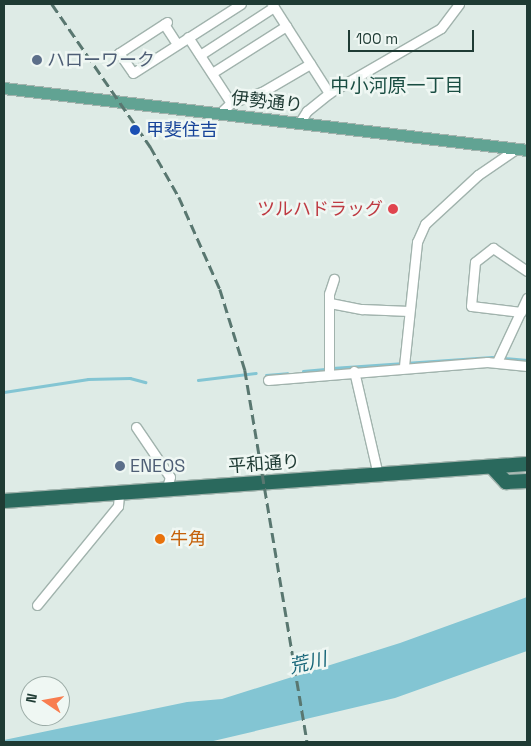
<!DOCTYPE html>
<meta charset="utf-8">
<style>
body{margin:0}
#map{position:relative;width:531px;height:746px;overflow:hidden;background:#deebe6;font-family:"Space Grotesk","Noto Sans JP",sans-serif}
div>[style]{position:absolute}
.water>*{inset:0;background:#83c5d3}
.stream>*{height:2.5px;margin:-1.25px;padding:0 1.25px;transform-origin:1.25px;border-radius:1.25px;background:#83c5d3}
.roads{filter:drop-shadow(1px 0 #a1b3ad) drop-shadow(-1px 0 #a1b3ad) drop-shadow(0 1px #a1b3ad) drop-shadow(0 -1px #a1b3ad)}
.minor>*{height:9px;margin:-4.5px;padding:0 4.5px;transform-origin:4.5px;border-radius:4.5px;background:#fff}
.major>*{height:11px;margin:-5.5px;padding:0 5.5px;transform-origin:5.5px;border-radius:5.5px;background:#61a393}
.highway>*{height:14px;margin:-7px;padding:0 7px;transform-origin:7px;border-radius:7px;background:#2a695d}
.rail>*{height:2.5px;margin-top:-1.25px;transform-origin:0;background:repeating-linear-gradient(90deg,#597770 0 10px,transparent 0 15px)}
.dots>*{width:14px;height:14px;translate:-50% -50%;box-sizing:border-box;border:2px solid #eff7f3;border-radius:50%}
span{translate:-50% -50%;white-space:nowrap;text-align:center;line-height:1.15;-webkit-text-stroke:5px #eff7f3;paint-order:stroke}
.service-label{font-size:18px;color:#4e5e75}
.left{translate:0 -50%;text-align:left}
.street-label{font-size:18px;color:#1f3b34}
.transit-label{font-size:18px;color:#164399}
.health-label{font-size:18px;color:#be3a42}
.right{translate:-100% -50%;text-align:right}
.food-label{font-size:18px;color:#c56008}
.neighbourhood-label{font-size:19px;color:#1a4e43}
.water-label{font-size:19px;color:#176679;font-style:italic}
.frame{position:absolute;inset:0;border:5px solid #1f3b34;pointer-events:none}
.north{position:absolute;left:20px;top:676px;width:50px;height:50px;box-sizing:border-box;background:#eff7f3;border:1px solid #9caca7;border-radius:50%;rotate:282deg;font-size:14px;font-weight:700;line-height:20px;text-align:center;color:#1f3b34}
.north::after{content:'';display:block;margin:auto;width:18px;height:22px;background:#f87d4f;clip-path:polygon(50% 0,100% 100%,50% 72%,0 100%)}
.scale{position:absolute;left:348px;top:30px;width:126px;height:22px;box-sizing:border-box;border:2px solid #1f3b34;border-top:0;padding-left:6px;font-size:15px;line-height:18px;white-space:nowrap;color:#1f3b34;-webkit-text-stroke:4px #eff7f3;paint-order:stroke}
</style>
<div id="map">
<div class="water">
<i style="clip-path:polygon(527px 597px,527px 651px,395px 698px,209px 742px,4px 742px,4px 740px,187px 702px,222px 699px,400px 643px)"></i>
</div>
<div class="stream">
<i style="left:332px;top:368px;width:160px;rotate:-3.9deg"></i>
<i style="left:492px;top:357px;width:35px;rotate:5deg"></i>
<i style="left:303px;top:371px;width:22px;rotate:-5deg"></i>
<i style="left:266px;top:375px;width:21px;rotate:-5deg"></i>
<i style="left:198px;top:380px;width:58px;rotate:-6.9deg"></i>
<i style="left:4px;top:392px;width:85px;rotate:-8.8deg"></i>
<i style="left:88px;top:379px;width:42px;rotate:-1.4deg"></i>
<i style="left:130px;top:378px;width:16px;rotate:15deg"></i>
</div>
<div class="roads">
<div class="minor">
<i style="left:272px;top:4px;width:106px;rotate:57.4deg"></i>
<i style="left:167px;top:22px;width:57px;rotate:147.1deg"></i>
<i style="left:119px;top:53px;width:24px;rotate:55deg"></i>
<i style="left:133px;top:73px;width:128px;rotate:-32.6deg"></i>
<i style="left:164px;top:24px;width:24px;rotate:57deg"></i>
<i style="left:188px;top:37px;width:79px;rotate:56.9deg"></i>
<i style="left:200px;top:55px;width:88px;rotate:-33deg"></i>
<i style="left:212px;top:73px;width:88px;rotate:-32.4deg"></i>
<i style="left:219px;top:114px;width:16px;rotate:-43deg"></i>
<i style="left:231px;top:103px;width:33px;rotate:-20deg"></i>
<i style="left:262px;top:92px;width:56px;rotate:-30.3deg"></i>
<i style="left:300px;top:122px;width:13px;rotate:-58deg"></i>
<i style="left:307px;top:111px;width:28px;rotate:-39deg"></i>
<i style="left:329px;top:93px;width:129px;rotate:-30.1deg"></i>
<i style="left:441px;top:28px;width:30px;rotate:-53deg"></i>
<i style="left:330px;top:303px;width:33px;rotate:11deg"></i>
<i style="left:362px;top:309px;width:47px;rotate:2.4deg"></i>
<i style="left:521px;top:312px;width:50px;rotate:-173.2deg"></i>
<i style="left:471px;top:306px;width:44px;rotate:-84.8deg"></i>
<i style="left:475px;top:262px;width:23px;rotate:-38deg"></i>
<i style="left:493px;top:248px;width:41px;rotate:34.1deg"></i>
<i style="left:497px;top:362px;width:71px;rotate:-64.9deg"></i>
<i style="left:404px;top:366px;width:125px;rotate:-84deg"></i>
<i style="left:417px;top:242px;width:20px;rotate:-66deg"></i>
<i style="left:425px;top:224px;width:72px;rotate:-42.8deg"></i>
<i style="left:478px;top:175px;width:46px;rotate:-34.4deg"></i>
<i style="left:354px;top:371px;width:107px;rotate:77deg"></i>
<i style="left:329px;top:373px;width:79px;rotate:-90deg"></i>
<i style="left:329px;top:294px;width:16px;rotate:-72deg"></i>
<i style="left:268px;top:380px;width:220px;rotate:-4.7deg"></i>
<i style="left:487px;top:362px;width:40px;rotate:5.7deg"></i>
<i style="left:136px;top:427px;width:60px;rotate:55.8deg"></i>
<i style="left:170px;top:477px;width:14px;rotate:107deg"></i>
<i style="left:37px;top:605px;width:128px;rotate:-50.7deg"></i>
<i style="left:118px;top:506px;width:12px;rotate:-85deg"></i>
</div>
<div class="major">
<i style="left:4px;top:88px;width:527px;rotate:6.76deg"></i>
</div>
<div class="highway">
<i style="left:492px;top:467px;width:21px;rotate:47deg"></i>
<i style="left:506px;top:482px;width:21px;rotate:-3deg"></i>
<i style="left:4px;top:501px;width:524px;rotate:-4.05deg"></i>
</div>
</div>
<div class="rail">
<i style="left:52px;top:4px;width:173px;rotate:55.4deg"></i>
<i style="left:150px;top:146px;width:59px;rotate:60.4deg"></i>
<i style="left:179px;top:197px;width:101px;rotate:66deg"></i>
<i style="left:220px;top:289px;width:85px;rotate:72.8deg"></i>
<i style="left:245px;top:370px;width:377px;rotate:80.5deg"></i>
</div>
<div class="dots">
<i style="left:37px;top:60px;background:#5c6f8a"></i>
<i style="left:135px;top:130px;background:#1a4fb4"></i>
<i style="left:393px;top:209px;background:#e0444e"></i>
<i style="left:120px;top:466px;background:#5c6f8a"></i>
<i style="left:160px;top:539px;background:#e8710a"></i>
</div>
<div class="service-label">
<span class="left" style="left:47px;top:60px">ハローワーク</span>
<span class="left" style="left:130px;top:466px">ENEOS</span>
</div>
<div class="street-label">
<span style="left:267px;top:102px;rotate:6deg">伊勢通り</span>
<span style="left:264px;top:464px;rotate:-4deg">平和通り</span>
</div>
<div class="transit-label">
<span class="left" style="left:146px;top:130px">甲斐住吉</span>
</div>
<div class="health-label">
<span class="right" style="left:383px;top:209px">ツルハドラッグ</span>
</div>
<div class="food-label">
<span class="left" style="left:170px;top:539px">牛角</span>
</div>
<div class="neighbourhood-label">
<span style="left:397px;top:86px">中小河原一丁目</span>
</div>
<div class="water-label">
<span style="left:308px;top:663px;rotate:-13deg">荒川</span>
</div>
<div class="frame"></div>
<div class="north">N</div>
<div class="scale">100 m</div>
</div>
